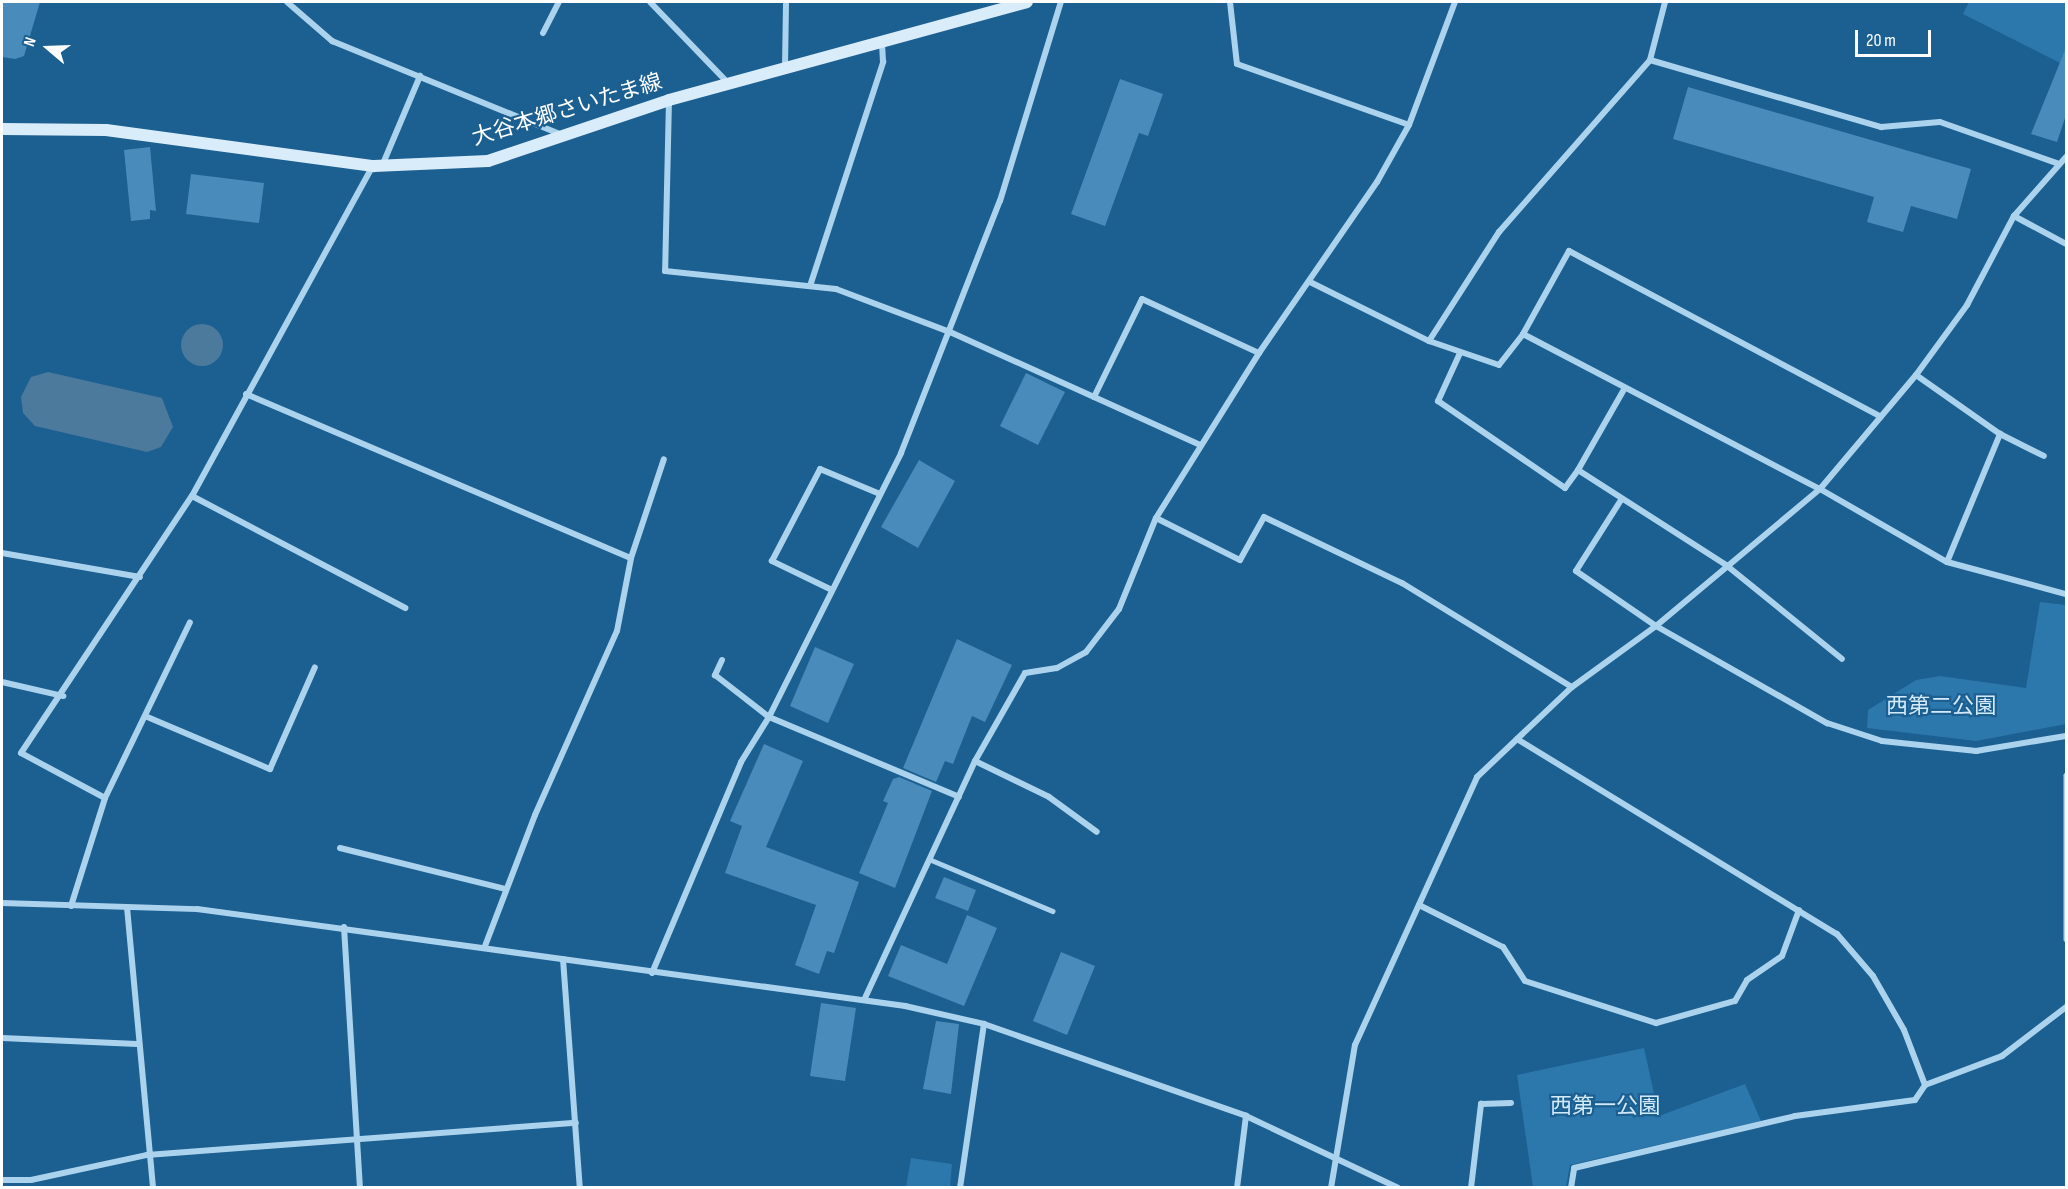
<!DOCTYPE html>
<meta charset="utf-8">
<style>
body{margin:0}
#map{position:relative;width:2068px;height:1189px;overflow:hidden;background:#1c5f91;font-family:"Sofia Sans Condensed","Noto Sans JP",sans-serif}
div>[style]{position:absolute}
.green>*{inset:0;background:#2c78ad}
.water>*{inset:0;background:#4b7a9d}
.round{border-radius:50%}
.building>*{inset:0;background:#498bba}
.lane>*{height:4.5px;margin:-2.25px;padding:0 2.25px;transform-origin:2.25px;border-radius:2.25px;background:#acd3ee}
.street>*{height:6px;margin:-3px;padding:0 3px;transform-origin:3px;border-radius:3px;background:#acd3ee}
.secondary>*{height:12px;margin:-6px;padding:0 6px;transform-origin:6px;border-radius:6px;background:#d9ecfa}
span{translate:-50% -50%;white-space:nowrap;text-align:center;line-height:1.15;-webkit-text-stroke:4.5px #1c5f91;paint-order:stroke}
.street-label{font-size:22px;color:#fff}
.park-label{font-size:22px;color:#d2eafa}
.frame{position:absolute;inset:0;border:3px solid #fff;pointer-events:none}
.north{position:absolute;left:18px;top:18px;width:60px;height:60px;-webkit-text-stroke:4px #1c5f91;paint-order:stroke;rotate:289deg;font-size:16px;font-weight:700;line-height:24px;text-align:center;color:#fff}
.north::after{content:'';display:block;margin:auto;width:21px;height:27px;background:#fff;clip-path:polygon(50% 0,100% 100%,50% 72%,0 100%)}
.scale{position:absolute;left:1855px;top:30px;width:76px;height:27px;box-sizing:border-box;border:3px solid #fff;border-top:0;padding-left:8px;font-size:18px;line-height:21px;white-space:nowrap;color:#fff;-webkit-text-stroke:4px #1c5f91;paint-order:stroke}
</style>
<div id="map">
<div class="green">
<i style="clip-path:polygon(1969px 2px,2066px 2px,2066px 66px,1963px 14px)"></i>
<i style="clip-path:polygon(2040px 602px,2066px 605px,2066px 724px,1976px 741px,1867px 728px,1868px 710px,1916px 680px,1940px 676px,2026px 688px)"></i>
<i style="clip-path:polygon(1644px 1048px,1659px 1116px,1745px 1084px,1761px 1121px,1570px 1165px,1566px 1187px,1533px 1187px,1517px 1075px)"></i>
<i style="clip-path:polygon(911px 1158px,952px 1164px,950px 1187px,906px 1187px)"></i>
</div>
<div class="water">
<i class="round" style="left:181px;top:324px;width:42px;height:42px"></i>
<i style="clip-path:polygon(48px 372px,162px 398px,173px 427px,161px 447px,147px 452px,35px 426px,23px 413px,21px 397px,31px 377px)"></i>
</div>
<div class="building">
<i style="clip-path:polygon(2px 2px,40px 2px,24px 56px,15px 59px,2px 57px)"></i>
<i style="clip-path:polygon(2067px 45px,2067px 112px,2057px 142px,2031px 134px)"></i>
<i style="clip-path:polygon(1120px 79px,1163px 94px,1148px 136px,1139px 133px,1105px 226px,1071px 214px)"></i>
<i style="clip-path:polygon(1688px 87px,1971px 169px,1957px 219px,1911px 206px,1903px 232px,1867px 222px,1874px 197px,1673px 139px)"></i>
<i style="clip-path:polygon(150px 147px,156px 211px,150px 210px,150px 219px,131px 221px,124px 150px)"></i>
<i style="clip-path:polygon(191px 174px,264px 183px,259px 223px,186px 214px)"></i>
<i style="clip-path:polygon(1026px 373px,1065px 392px,1038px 445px,1000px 426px)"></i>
<i style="clip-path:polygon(919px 460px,955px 481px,918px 548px,881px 527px)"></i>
<i style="clip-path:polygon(957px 639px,1012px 665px,985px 722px,972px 716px,953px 764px,945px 761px,936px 782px,903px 768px)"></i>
<i style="clip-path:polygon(815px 647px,854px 664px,828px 723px,790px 706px)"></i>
<i style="clip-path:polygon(764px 744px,803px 761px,766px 847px,859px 882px,834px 953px,827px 951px,819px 974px,795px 965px,816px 905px,725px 873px,742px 826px,730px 821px)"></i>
<i style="clip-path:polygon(899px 777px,932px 791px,895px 888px,859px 873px,888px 803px,883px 801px,893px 779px)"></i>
<i style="clip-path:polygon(944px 877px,976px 890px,968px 911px,935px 898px)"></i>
<i style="clip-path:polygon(967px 915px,997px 928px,964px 1006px,888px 976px,901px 945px,947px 964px)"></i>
<i style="clip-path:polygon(1061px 952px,1095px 966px,1067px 1035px,1033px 1021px)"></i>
<i style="clip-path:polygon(821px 1003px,856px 1008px,845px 1081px,810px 1076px)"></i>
<i style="clip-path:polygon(936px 1021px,959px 1024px,951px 1094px,923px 1089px)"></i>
</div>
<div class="lane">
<i style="left:2066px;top:775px;width:164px;rotate:90deg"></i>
<i style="left:929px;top:859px;width:134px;rotate:22.8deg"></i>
</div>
<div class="street">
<i style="left:287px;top:2px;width:60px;rotate:40.9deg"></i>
<i style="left:332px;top:41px;width:246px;rotate:22.2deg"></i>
<i style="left:650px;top:2px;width:112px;rotate:46.1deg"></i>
<i style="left:1230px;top:2px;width:62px;rotate:83.6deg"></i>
<i style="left:1237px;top:64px;width:182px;rotate:19.5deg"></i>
<i style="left:543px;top:33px;width:35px;rotate:-63deg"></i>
<i style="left:1650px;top:60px;width:60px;rotate:-75.5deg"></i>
<i style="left:785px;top:67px;width:65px;rotate:-89.1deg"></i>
<i style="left:669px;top:100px;width:171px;rotate:91.3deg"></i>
<i style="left:665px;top:271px;width:172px;rotate:6deg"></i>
<i style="left:836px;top:289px;width:122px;rotate:20.7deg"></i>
<i style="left:950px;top:332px;width:274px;rotate:24.3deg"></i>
<i style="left:382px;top:166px;width:98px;rotate:-67.1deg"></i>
<i style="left:2014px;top:216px;width:59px;rotate:28.3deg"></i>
<i style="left:1310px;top:282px;width:133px;rotate:26.4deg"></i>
<i style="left:1429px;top:341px;width:74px;rotate:18.9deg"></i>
<i style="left:1499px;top:365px;width:39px;rotate:-52deg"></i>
<i style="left:1523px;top:334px;width:335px;rotate:27.6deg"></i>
<i style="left:1820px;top:489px;width:146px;rotate:29.9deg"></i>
<i style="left:1947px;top:562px;width:123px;rotate:15.1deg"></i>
<i style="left:810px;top:286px;width:236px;rotate:-71.9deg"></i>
<i style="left:883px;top:62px;width:21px;rotate:-93deg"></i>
<i style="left:1523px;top:334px;width:95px;rotate:-61deg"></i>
<i style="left:1569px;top:251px;width:353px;rotate:28deg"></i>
<i style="left:1429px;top:341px;width:130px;rotate:-57.3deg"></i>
<i style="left:1499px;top:232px;width:229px;rotate:-48.7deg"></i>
<i style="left:1650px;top:60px;width:241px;rotate:16.2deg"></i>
<i style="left:1881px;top:127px;width:59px;rotate:-4.8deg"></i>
<i style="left:1940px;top:122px;width:126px;rotate:19.4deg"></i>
<i style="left:1460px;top:353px;width:53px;rotate:114.6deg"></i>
<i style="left:1438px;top:401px;width:154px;rotate:34.4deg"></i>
<i style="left:1565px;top:488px;width:22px;rotate:-54deg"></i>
<i style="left:1578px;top:470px;width:176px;rotate:32.7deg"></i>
<i style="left:1726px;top:565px;width:149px;rotate:39deg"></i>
<i style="left:1916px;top:375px;width:103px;rotate:35.1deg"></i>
<i style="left:2000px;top:434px;width:49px;rotate:26.6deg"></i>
<i style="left:246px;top:394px;width:418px;rotate:23.1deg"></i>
<i style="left:1094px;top:397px;width:109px;rotate:-63.9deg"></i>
<i style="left:1142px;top:299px;width:129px;rotate:24.8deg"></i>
<i style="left:1578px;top:470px;width:91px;rotate:-60.3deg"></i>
<i style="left:192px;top:496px;width:241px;rotate:27.7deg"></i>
<i style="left:1621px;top:500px;width:84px;rotate:122.4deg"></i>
<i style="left:1576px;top:571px;width:97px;rotate:34.5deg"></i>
<i style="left:1656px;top:626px;width:197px;rotate:29.6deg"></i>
<i style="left:1827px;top:723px;width:58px;rotate:18.1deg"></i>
<i style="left:1882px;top:741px;width:95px;rotate:6.1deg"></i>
<i style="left:1976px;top:751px;width:91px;rotate:-9.5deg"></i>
<i style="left:1156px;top:518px;width:195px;rotate:-58deg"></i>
<i style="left:1259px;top:353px;width:208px;rotate:-55.4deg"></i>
<i style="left:1377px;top:182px;width:65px;rotate:-60.7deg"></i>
<i style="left:1409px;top:125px;width:131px;rotate:-69.5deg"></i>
<i style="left:2px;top:553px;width:140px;rotate:9.9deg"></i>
<i style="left:1947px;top:562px;width:139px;rotate:-67.5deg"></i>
<i style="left:832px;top:590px;width:67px;rotate:-154.2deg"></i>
<i style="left:772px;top:561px;width:104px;rotate:-62.4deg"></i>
<i style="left:820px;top:469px;width:65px;rotate:22.6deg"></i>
<i style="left:722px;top:660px;width:17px;rotate:115deg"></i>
<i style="left:715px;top:675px;width:68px;rotate:37.9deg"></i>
<i style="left:769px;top:717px;width:206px;rotate:22.8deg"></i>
<i style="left:2px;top:682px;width:63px;rotate:12.9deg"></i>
<i style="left:145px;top:716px;width:136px;rotate:23deg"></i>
<i style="left:270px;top:769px;width:111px;rotate:-66.2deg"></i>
<i style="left:1517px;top:739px;width:375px;rotate:31.4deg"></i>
<i style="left:1837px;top:934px;width:55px;rotate:49.4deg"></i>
<i style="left:1873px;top:976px;width:62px;rotate:60.1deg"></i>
<i style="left:1904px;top:1030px;width:59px;rotate:69.1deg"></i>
<i style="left:1925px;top:1085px;width:82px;rotate:-20.6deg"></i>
<i style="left:2002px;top:1056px;width:81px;rotate:-37.4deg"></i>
<i style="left:975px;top:761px;width:82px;rotate:25.9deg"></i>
<i style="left:1049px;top:797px;width:59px;rotate:36.1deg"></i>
<i style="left:105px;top:798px;width:95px;rotate:-151.8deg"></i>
<i style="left:21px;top:753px;width:309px;rotate:-56.4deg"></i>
<i style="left:192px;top:496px;width:376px;rotate:-61.3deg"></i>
<i style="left:340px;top:848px;width:171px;rotate:13.9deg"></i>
<i style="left:2px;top:903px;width:195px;rotate:1.8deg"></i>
<i style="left:197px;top:909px;width:715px;rotate:7.8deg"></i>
<i style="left:905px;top:1006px;width:81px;rotate:12.8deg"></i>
<i style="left:984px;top:1024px;width:278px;rotate:19.3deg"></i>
<i style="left:1246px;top:1116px;width:168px;rotate:25.3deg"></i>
<i style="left:1419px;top:905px;width:94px;rotate:26.6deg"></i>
<i style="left:1503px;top:947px;width:40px;rotate:57.1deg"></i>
<i style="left:1525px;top:981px;width:138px;rotate:17.8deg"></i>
<i style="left:1656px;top:1023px;width:82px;rotate:-15.6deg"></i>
<i style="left:1735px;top:1001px;width:24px;rotate:-60deg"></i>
<i style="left:1747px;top:980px;width:42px;rotate:-34.4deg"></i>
<i style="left:1782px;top:956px;width:49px;rotate:-69.7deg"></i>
<i style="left:71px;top:906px;width:113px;rotate:-72.5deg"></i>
<i style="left:105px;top:798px;width:195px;rotate:-64.2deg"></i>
<i style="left:127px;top:907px;width:282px;rotate:84.7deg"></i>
<i style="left:344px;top:927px;width:261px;rotate:86.5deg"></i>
<i style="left:485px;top:946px;width:140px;rotate:-69.1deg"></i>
<i style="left:535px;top:815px;width:201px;rotate:-66deg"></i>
<i style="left:617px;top:631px;width:74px;rotate:-79.1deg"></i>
<i style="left:631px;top:558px;width:104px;rotate:-71.6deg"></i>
<i style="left:563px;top:959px;width:230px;rotate:85.8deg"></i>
<i style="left:652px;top:973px;width:229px;rotate:-67.1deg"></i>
<i style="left:741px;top:762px;width:53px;rotate:-58.1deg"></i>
<i style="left:769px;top:717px;width:295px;rotate:-63.4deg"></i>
<i style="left:901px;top:453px;width:271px;rotate:-68.6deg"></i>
<i style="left:1000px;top:201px;width:208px;rotate:-73deg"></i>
<i style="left:865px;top:998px;width:261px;rotate:-65.1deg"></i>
<i style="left:975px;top:761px;width:101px;rotate:-60.4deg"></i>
<i style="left:1025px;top:673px;width:32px;rotate:-9deg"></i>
<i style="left:1057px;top:668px;width:33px;rotate:-29deg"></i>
<i style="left:1086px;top:652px;width:54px;rotate:-52.5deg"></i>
<i style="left:1119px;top:609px;width:98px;rotate:-67.9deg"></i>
<i style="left:1156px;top:518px;width:94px;rotate:26.6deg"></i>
<i style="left:1240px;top:560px;width:49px;rotate:-60.8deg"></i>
<i style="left:1264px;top:517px;width:153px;rotate:25.6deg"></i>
<i style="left:1402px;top:583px;width:199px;rotate:31.5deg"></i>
<i style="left:2px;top:1038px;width:135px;rotate:2.5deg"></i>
<i style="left:2px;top:1180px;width:29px"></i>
<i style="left:31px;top:1180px;width:119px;rotate:-12.2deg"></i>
<i style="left:147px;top:1155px;width:430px;rotate:-4.3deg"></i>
<i style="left:960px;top:1188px;width:166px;rotate:-81.7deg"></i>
<i style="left:1237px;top:1188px;width:73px;rotate:-82.9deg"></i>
<i style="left:1331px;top:1188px;width:145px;rotate:-80.5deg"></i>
<i style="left:1355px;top:1045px;width:294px;rotate:-65.5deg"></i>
<i style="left:1477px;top:777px;width:131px;rotate:-43.5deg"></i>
<i style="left:1572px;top:687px;width:104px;rotate:-36deg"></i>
<i style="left:1656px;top:626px;width:214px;rotate:-39.9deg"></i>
<i style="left:1820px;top:489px;width:149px;rotate:-49.9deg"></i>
<i style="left:1916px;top:375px;width:87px;rotate:-53.9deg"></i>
<i style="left:1967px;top:305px;width:101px;rotate:-62.2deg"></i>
<i style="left:2014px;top:216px;width:79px;rotate:-48.6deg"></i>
<i style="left:1471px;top:1188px;width:85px;rotate:-83.2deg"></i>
<i style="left:1481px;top:1104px;width:30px;rotate:-2deg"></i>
<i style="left:1571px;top:1188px;width:20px;rotate:-81deg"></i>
<i style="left:1574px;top:1168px;width:227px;rotate:-13.2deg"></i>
<i style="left:1795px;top:1116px;width:121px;rotate:-7.6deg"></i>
<i style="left:1915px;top:1100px;width:18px;rotate:-56deg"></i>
</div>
<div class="secondary">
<i style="left:2px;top:129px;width:104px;rotate:0.6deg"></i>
<i style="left:106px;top:130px;width:270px;rotate:7.7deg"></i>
<i style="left:374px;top:166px;width:114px;rotate:-2.5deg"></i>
<i style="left:488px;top:161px;width:191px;rotate:-18.6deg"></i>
<i style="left:669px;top:100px;width:371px;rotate:-15.3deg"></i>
</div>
<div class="street-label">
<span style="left:567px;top:110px;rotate:-17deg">大谷本郷さいたま線</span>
</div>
<div class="park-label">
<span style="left:1941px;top:707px">西第二公園</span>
<span style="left:1605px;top:1107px">西第一公園</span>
</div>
<div class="frame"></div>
<div class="north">N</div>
<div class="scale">20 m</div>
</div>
